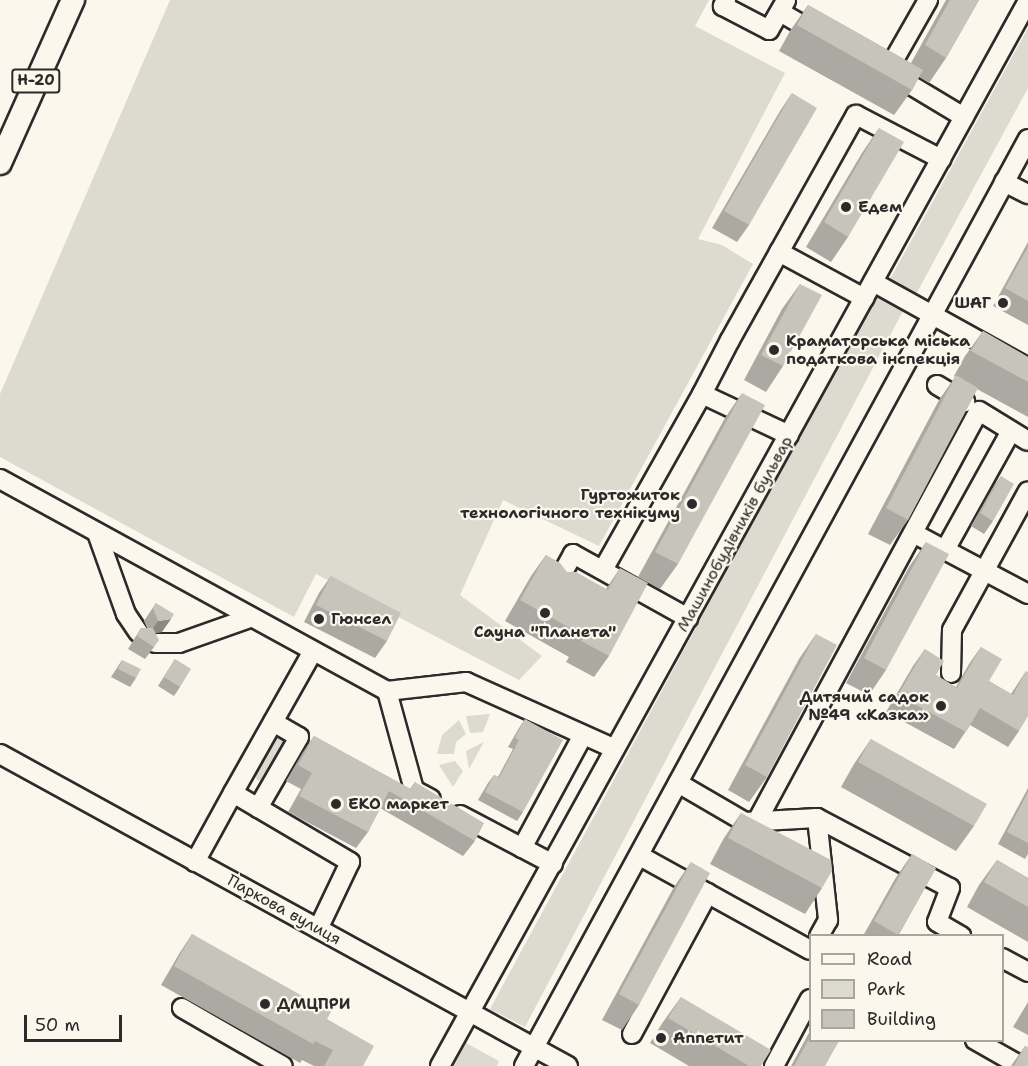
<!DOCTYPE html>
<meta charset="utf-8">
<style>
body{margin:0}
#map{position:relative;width:1028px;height:1066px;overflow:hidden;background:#fbf7ec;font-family:"Shantell Sans",sans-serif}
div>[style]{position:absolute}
.green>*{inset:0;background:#dddad0}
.roads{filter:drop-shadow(2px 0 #2b2b2b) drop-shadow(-2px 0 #2b2b2b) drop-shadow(0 2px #2b2b2b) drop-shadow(0 -2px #2b2b2b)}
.minor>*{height:18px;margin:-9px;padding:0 9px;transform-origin:9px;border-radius:9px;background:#fbf7ec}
.major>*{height:22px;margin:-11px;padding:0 11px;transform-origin:11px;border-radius:11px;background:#fbf7ec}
.wall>*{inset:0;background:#aba9a2}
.shaded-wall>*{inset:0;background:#8b8984}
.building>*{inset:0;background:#c7c4bc}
.dots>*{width:16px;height:16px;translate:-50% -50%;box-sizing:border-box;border:3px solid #fbf7ec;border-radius:50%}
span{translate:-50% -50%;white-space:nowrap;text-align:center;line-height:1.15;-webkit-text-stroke:4.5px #fbf7ec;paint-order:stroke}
.shield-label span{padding:2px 4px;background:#fbf7ec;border:2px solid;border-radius:4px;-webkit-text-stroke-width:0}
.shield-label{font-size:15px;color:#2b2b2b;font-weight:700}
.poi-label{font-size:16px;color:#2b2b2b;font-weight:700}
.left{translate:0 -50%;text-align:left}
.right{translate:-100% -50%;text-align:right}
.street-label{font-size:16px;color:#2b2b2b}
.legend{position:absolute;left:809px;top:934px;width:195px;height:108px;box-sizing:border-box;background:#fbf7ec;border:2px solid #a8a59f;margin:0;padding:8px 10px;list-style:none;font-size:18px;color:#2b2b2b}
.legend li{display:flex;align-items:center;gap:12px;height:30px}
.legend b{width:30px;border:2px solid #a8a59f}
.scale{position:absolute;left:24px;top:1015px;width:98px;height:27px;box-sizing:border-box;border:3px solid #2b2b2b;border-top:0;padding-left:8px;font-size:18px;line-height:21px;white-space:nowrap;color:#2b2b2b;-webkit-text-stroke:4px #fbf7ec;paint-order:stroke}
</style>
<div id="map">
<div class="green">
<i style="clip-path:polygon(170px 0,709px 0,695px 26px,785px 73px,698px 239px,722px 245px,753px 264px,599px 546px,503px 500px,460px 595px,542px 656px,519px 680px,316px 574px,294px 617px,0 457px,0 394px)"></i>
<i style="clip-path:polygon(1028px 28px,1028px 88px,915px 296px,889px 281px)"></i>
<i style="clip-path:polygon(876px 294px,904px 309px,525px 1027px,490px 1009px)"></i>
<i style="clip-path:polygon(490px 714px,483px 732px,470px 733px,466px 716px)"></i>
<i style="clip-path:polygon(459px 720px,466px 734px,456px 742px,454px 754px,437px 754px,442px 735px)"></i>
<i style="clip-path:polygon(276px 734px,289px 740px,264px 781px,257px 780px,254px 772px)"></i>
<i style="clip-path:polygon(484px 742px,469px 769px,466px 751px)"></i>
<i style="clip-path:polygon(455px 761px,463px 771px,453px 787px,439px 765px)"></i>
<i style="clip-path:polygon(466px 1043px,499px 1061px,497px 1066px,454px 1066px)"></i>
</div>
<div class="roads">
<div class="minor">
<i style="left:726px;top:0;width:7px;rotate:117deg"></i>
<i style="left:723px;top:6px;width:52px;rotate:27.6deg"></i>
<i style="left:769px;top:30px;width:34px;rotate:-60deg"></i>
<i style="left:780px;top:12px;width:44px;rotate:30.1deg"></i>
<i style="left:887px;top:72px;width:83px;rotate:-60.3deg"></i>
<i style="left:909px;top:84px;width:64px;rotate:31deg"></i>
<i style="left:1004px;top:182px;width:27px;rotate:27deg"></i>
<i style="left:779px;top:252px;width:97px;rotate:28.4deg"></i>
<i style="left:873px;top:282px;width:177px;rotate:29deg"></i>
<i style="left:937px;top:385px;width:33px;rotate:31deg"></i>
<i style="left:789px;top:435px;width:96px;rotate:-154.8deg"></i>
<i style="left:702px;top:394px;width:61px;rotate:-62.6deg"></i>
<i style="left:730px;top:340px;width:258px;rotate:-60.8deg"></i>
<i style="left:856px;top:115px;width:96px;rotate:27.4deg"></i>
<i style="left:0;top:479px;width:441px;rotate:28.7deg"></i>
<i style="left:387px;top:691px;width:80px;rotate:-6.5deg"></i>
<i style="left:466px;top:682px;width:163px;rotate:24.2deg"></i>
<i style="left:97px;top:533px;width:86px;rotate:70.3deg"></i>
<i style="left:126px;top:614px;width:22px;rotate:56deg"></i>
<i style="left:913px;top:533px;width:36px;rotate:28deg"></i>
<i style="left:945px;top:550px;width:136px;rotate:-61deg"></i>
<i style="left:945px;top:550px;width:94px;rotate:27.9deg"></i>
<i style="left:604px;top:568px;width:200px;rotate:-60.6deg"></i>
<i style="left:557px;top:583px;width:33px;rotate:-61deg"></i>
<i style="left:573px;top:554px;width:132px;rotate:29.1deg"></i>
<i style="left:155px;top:643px;width:24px"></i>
<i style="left:179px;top:643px;width:75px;rotate:-19.4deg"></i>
<i style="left:951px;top:673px;width:43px;rotate:-88.7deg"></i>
<i style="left:952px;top:630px;width:158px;rotate:-61.3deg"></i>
<i style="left:387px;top:691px;width:103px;rotate:74.7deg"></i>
<i style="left:414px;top:790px;width:19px;rotate:28deg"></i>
<i style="left:0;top:754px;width:648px;rotate:28.78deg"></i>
<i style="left:678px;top:783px;width:78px;rotate:30.2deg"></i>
<i style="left:745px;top:822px;width:72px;rotate:-3.2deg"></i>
<i style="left:817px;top:818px;width:150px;rotate:27.8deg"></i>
<i style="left:950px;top:888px;width:36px;rotate:111deg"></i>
<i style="left:937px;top:922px;width:28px;rotate:30deg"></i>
<i style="left:233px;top:793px;width:161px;rotate:-60.6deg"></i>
<i style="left:258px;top:808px;width:82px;rotate:-60deg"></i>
<i style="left:299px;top:737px;width:30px;rotate:-150deg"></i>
<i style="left:460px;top:815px;width:105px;rotate:27.8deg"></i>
<i style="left:817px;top:818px;width:103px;rotate:83.8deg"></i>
<i style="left:828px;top:920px;width:18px;rotate:119deg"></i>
<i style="left:757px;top:821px;width:466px;rotate:-61.6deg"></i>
<i style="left:979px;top:411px;width:57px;rotate:31.5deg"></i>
<i style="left:522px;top:848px;width:128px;rotate:-61.6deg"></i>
<i style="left:640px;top:856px;width:194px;rotate:28.9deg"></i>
<i style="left:195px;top:862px;width:79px;rotate:-61.2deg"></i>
<i style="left:233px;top:793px;width:136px;rotate:30.5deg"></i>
<i style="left:350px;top:862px;width:74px;rotate:115.5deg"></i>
<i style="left:1002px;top:958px;width:30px;rotate:28deg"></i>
<i style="left:182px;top:1008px;width:116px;rotate:29.9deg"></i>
<i style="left:632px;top:1034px;width:160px;rotate:-61.7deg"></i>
<i style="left:975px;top:1040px;width:53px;rotate:29.5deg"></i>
<i style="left:440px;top:1066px;width:1217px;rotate:-61.1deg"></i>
<i style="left:524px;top:1066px;width:1055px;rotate:-61.47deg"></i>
<i style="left:774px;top:1066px;width:76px;rotate:-61.8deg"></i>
</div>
<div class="major">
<i style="left:0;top:163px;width:179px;rotate:-65.9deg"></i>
</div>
</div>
<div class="wall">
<i style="clip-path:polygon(946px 0,979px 0,946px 58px,929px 83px,919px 77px,912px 90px,894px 115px,779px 51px,790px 31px,808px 5px,911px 63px)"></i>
<i style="clip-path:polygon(792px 93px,749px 225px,737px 242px,712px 228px,780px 111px)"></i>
<i style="clip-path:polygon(879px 128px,848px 237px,831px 262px,806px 247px,862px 153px)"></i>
<i style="clip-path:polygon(1028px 242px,1028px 325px,993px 306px)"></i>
<i style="clip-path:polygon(800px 284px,783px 366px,766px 392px,744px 380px,782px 309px)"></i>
<i style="clip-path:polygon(983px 331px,1028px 357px,1028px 417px,977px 389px,908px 520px,890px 545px,868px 534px,939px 400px,955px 377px,954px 376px,965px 356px)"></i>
<i style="clip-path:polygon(742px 393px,678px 564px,660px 589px,638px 577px,725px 418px)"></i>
<i style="clip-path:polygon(1001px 476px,993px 521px,984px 534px,971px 526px,992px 489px)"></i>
<i style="clip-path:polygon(926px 542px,886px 670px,869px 695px,846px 683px,909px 567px)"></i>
<i style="clip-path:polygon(546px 555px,567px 572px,606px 589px,620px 568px,609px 656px,594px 677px,566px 662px,569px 657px,505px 621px,531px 576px)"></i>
<i style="clip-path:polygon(331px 576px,387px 641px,375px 658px,304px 622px,319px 593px)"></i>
<i style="clip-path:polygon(156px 603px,162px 632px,155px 633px,154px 647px,145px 659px,128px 649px,141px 628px,147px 628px,144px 621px)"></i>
<i style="clip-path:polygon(816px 634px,767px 777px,749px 802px,728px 790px,799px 659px)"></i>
<i style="clip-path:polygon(981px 647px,989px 681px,1011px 694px,1026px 671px,1019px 731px,1008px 747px,970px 725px,954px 749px,886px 712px,913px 666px,925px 649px,936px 675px,956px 687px,969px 664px)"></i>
<i style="clip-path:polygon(175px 659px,180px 687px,174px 696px,158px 686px)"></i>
<i style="clip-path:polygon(122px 660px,136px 678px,130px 687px,111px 677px)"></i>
<i style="clip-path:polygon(525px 719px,523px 812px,517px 821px,478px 800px,488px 783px,494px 775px,498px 777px,513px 749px,508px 747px,519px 728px)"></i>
<i style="clip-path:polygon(314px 736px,410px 789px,415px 782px,475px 841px,463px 856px,380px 808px,368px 832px,356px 848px,288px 812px,301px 789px,286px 781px,303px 752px)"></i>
<i style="clip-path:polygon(871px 739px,974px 826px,956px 851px,841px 787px,854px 764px)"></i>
<i style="clip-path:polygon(1028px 788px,1028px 854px,1025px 859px,998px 844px)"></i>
<i style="clip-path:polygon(741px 813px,822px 888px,805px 914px,710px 864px,724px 838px)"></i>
<i style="clip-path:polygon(912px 854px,936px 868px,898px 936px,863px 936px,895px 879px)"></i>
<i style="clip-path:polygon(997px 860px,1028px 878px,1028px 942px,967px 907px,979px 885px)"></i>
<i style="clip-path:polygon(691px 862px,639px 1005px,622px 1030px,602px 1020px,674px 887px)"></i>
<i style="clip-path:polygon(192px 934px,327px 1019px,363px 1066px,314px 1066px,302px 1060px,300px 1063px,161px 985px,179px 954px)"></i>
<i style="clip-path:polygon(681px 997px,761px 1066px,689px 1066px,650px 1043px,663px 1022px)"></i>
<i style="clip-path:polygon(1028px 1002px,1028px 1035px,1013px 1027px)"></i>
<i style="clip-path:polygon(810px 1031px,810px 1041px,825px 1066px,791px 1066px)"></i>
<i style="clip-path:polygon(1025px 1046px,1028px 1066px,1011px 1066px)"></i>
</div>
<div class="shaded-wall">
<i style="clip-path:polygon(171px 619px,162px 632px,149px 634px,158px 621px)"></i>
</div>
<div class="building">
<i style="clip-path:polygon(950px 0,979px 0,946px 58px,925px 45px)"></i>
<i style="clip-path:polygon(808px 5px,923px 70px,912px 90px,797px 25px)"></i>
<i style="clip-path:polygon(792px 93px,817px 108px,749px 225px,724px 211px)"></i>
<i style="clip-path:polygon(879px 128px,904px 142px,848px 237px,824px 222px)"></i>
<i style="clip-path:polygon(1028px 247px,1028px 301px,1005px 288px)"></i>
<i style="clip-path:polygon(800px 284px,822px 295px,783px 366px,761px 355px)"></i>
<i style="clip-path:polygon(983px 331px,1028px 357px,1028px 382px,971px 351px)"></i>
<i style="clip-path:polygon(956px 375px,978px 388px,908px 520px,886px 508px)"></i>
<i style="clip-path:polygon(742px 393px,765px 405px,678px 564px,655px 552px)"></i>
<i style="clip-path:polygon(1001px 476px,1014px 484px,993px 521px,980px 513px)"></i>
<i style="clip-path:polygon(926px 542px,949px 554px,886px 670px,864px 658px)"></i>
<i style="clip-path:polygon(546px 555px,560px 563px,567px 572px,576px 572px,608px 590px,620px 568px,648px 583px,609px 656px,581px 641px,584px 636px,520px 600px)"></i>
<i style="clip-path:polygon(331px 576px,401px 613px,387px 641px,316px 605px)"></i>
<i style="clip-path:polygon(156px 603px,174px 614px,171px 619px,158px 621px,153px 608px)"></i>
<i style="clip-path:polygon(141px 628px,153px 628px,159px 640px,154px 647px,137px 636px)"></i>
<i style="clip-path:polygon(816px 634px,837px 645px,767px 777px,745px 765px)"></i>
<i style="clip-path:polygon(981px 647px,1002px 659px,989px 681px,1013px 695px,1026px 671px,1028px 672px,1028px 716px,1019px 731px,980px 708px,966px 732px,898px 695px,925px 649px,944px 661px,936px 675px,957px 688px)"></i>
<i style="clip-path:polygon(175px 659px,191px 669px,180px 687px,164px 677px)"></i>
<i style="clip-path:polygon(122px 660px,141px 669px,136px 678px,118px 669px)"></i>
<i style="clip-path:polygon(525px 719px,563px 740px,523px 812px,485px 792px,494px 775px,499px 778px,519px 740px,515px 738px)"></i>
<i style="clip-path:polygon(314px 736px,411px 789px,415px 782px,484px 823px,475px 841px,389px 791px,368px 832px,299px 796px,312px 773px,298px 765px)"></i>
<i style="clip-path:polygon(871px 739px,987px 804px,974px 826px,858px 762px)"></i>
<i style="clip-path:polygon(1028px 792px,1028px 843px,1007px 832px)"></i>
<i style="clip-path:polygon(741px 813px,831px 860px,832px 871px,822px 888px,728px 838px)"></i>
<i style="clip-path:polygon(912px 854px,936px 868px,898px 935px,874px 921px)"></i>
<i style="clip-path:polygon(997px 860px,1028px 878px,1028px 907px,984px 882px)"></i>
<i style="clip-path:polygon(691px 862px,710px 873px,639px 1005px,619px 994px)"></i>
<i style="clip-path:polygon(192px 934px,331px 1012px,327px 1019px,374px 1046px,363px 1066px,324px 1066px,333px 1050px,315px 1041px,313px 1044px,174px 966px)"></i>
<i style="clip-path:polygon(681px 997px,771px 1050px,761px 1066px,749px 1066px,668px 1018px)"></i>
<i style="clip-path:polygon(810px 1037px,810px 1041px,839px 1041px,825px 1066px,794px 1066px)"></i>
<i style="clip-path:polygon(1025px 1046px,1028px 1047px,1028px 1066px,1014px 1066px)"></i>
</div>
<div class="dots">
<i style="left:846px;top:207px;background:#2b2b2b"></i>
<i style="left:1003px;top:303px;background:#2b2b2b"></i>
<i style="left:774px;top:350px;background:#2b2b2b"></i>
<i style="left:692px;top:504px;background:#2b2b2b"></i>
<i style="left:545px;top:613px;background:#2b2b2b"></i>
<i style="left:319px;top:619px;background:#2b2b2b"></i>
<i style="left:941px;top:706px;background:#2b2b2b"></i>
<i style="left:336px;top:804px;background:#2b2b2b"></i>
<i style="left:265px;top:1004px;background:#2b2b2b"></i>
<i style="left:661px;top:1038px;background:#2b2b2b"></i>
</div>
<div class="shield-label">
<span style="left:36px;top:81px">Н-20</span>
</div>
<div class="poi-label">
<span class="left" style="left:858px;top:207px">Едем</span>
<span class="right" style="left:991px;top:303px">ШАГ</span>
<span class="left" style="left:786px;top:350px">Краматорська міська<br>податкова інспекція</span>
<span class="right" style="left:680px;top:504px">Гуртожиток<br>технологічного технікуму</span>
<span class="left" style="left:331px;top:619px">Гюнсел</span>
<span style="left:545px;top:632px">Сауна "Планета"</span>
<span class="right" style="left:929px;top:706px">Дитячий садок<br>№49 «Казка»</span>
<span class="left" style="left:348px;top:804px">ЕКО маркет</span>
<span class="left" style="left:277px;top:1004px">ДМЦПРИ</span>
<span class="left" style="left:673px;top:1038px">Аппетит</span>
</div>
<div class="street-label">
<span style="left:735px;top:534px;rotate:-61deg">Машинобудівників бульвар</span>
<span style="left:284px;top:910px;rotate:29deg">Паркова вулиця</span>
</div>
<ul class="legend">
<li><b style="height:8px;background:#fbf7ec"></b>Road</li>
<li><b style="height:16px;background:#dddad0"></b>Park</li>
<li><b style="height:16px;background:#c7c4bc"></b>Building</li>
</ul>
<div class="scale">50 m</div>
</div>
